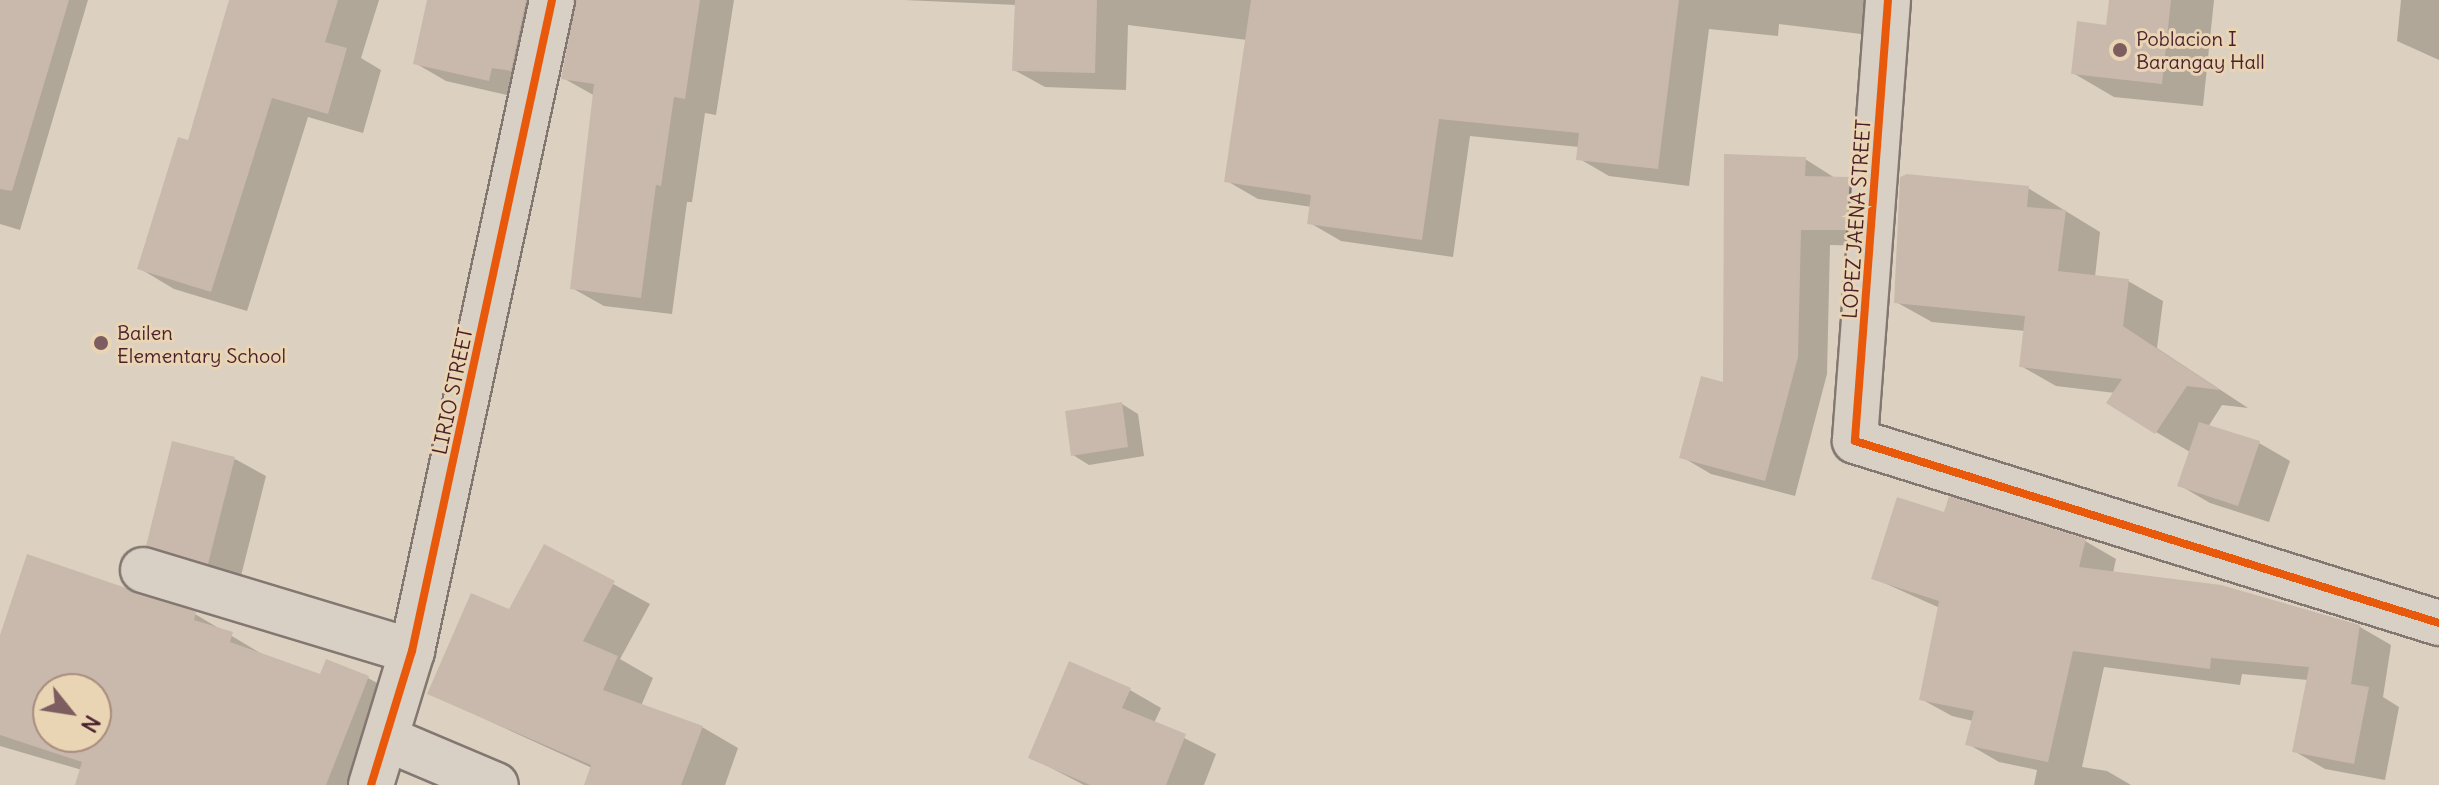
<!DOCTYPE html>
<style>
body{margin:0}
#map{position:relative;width:2439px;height:785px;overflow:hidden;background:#dcd1c0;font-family:Delius,sans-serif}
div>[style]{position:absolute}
.shadow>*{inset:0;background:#0003}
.building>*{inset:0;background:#c9b9ad}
.roads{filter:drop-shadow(2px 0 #847771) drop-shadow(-2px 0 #847771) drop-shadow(0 2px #847771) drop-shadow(0 -2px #847771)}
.minor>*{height:44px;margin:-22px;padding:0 22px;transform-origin:22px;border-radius:22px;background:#d8d0c4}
.cycleway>*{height:8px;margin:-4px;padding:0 4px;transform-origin:4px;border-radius:4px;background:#e8590c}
.dots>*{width:22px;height:22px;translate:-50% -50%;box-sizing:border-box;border:4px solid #e9d4b3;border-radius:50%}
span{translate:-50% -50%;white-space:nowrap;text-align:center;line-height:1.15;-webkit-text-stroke:6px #e9d4b3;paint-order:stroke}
.poi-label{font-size:20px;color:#4a1f2b}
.left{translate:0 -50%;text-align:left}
.street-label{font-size:20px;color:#4a1f2b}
.north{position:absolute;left:32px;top:673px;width:80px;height:80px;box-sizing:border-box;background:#e9d4b3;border:2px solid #a98c7d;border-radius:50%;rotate:120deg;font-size:22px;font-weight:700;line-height:32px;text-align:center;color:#4a1f2b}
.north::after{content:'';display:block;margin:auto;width:28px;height:36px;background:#7d5d5f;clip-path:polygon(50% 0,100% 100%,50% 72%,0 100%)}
</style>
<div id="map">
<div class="shadow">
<i style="clip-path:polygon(0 0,88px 0,20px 230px,0 224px)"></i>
<i style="clip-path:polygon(256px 0,379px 0,361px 58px,381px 70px,363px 133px,308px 117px,247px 311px,174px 289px,139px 268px)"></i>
<i style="clip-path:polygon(429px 0,566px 0,520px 98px,446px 81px,415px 63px)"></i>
<i style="clip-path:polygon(577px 0,734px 0,716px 115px,705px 113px,692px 202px,687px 202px,672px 314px,604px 306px,572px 288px,595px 96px,563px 78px)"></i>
<i style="clip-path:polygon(904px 0,1865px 0,1861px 34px,1779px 24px,1778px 36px,1709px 29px,1689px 186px,1609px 176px,1578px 158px,1579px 147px,1470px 136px,1453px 257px,1341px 241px,1310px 223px,1312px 207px,1258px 199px,1227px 181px,1247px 40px,1128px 25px,1126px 90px,1045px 87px,1014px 70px,1017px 5px)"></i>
<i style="clip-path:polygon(2111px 0,2214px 0,2203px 106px,2114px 97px,2073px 73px,2108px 27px)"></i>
<i style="clip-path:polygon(2401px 0,2439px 0,2439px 60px,2397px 41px)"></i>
<i style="clip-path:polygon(1805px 159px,1835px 178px,1849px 179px,1879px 196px,1875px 246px,1830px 245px,1827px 374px,1795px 496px,1711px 474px,1682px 457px,1725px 384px)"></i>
<i style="clip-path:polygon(2028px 188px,2100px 232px,2095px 277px,2128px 281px,2163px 301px,2157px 348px,2248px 408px,2222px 405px,2208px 427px,2259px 443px,2290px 461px,2269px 522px,2210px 503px,2179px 485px,2190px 452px,2156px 432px,2115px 393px,2056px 386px,2021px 366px,2025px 331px,1932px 322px,1896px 302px)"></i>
<i style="clip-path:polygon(1122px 404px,1138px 414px,1144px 456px,1089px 465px,1073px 455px)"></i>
<i style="clip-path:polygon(235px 459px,266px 476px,240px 580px,179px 563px,148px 545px)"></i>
<i style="clip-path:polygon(1945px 515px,2085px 541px,2116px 559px,2113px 573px,2360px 627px,2391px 645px,2383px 697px,2399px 707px,2385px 780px,2325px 769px,2294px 751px,2308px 680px,2242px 674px,2240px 685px,2104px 667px,2082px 767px,2107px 771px,2131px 785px,2034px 785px,2037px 770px,1999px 762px,1968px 744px,1973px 721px,1952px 716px,1921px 699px,1940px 608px,1873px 578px)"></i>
<i style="clip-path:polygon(545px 547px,650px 604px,620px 659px,653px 678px,641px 706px,702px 727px,738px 748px,725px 785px,586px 785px,592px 768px,430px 694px,510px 612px)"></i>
<i style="clip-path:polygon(evenodd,195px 614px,267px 657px,321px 676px,368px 678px,404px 698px,370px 785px,78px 785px,82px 770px,0 746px,0 641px,195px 614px,48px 689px,96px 689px,96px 737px,48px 737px,48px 689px)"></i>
<i style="clip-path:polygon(1130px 690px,1161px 708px,1154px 723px,1216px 754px,1204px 785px,1084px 785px,1030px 757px)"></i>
</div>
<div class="building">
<i style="clip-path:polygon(0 0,69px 0,12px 191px,0 189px)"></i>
<i style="clip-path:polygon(229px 0,338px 0,325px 42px,347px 48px,328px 114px,272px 98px,211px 292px,137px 269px,178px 137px,188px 140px)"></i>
<i style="clip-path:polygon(427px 0,526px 0,511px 71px,492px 68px,489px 81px,413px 64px)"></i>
<i style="clip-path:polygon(576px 0,700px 0,685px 99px,674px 97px,661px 186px,656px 185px,641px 298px,570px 289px,594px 84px,561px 79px)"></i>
<i style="clip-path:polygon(1015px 0,1097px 0,1095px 73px,1012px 71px)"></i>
<i style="clip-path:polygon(1251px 0,1679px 0,1658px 169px,1576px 160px,1579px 133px,1439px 119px,1422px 240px,1307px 224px,1311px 195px,1224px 182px)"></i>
<i style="clip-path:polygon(2109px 0,2171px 0,2162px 84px,2071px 74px,2077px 21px,2106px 25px)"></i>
<i style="clip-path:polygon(1724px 154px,1806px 157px,1805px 176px,1850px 177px,1846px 230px,1801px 230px,1798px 357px,1765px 481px,1679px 458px,1701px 376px,1723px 382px)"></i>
<i style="clip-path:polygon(1907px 174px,2029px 186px,2027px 207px,2066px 210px,2058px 271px,2129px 279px,2123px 326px,2220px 390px,2187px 386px,2155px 434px,2106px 403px,2122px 379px,2019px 367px,2025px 316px,1894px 303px,1900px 177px)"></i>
<i style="clip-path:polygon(1122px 402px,1128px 447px,1071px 456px,1065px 411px)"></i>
<i style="clip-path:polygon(2199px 422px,2260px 441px,2238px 506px,2177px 486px)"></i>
<i style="clip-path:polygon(172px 441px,235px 457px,208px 564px,146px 546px)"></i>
<i style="clip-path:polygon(1949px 496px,2086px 539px,2079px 567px,2221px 585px,2360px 625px,2351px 684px,2369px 687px,2354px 764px,2292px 752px,2309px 667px,2211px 658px,2210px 669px,2073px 651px,2048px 762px,1965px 745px,1974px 711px,1919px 700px,1939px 601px,1871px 579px,1897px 497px,1944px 512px)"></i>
<i style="clip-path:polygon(544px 544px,615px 581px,583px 641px,618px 656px,603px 690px,703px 726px,681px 785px,584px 785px,591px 765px,427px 694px,471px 593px,509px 609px)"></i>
<i style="clip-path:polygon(evenodd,27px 554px,196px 612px,194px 620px,233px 632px,230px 642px,320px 674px,326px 659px,369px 676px,326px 785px,75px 785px,82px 762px,0 735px,0 635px,27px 554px,48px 689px,96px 689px,96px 737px,48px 737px,48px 689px)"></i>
<i style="clip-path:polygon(1069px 661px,1131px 688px,1122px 708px,1186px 734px,1166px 785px,1090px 785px,1028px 758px)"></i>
</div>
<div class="roads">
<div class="minor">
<i style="left:1888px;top:0;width:442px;rotate:94.3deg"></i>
<i style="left:1855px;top:441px;width:612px;rotate:17.31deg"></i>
<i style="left:143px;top:570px;width:281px;rotate:16.8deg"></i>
<i style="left:387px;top:739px;width:118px;rotate:22.9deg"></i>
<i style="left:371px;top:785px;width:140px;rotate:-73deg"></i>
<i style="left:412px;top:651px;width:666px;rotate:-77.86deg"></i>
</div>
</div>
<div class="cycleway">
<i style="left:1888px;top:0;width:442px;rotate:94.3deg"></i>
<i style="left:1855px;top:441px;width:612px;rotate:17.31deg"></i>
<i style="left:371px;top:785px;width:140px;rotate:-73deg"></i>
<i style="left:412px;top:651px;width:666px;rotate:-77.86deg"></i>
</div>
<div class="dots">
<i style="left:2120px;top:50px;background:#7d5d5f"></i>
<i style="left:101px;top:343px;background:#7d5d5f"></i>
</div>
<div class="poi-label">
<span class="left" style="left:2136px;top:50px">Poblacion I<br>Barangay Hall</span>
<span class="left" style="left:117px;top:344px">Bailen<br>Elementary School</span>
</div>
<div class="street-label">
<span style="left:1856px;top:219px;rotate:-86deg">LOPEZ JAENA STREET</span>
<span style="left:452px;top:391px;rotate:-78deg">LIRIO STREET</span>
</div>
<div class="north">N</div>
</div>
